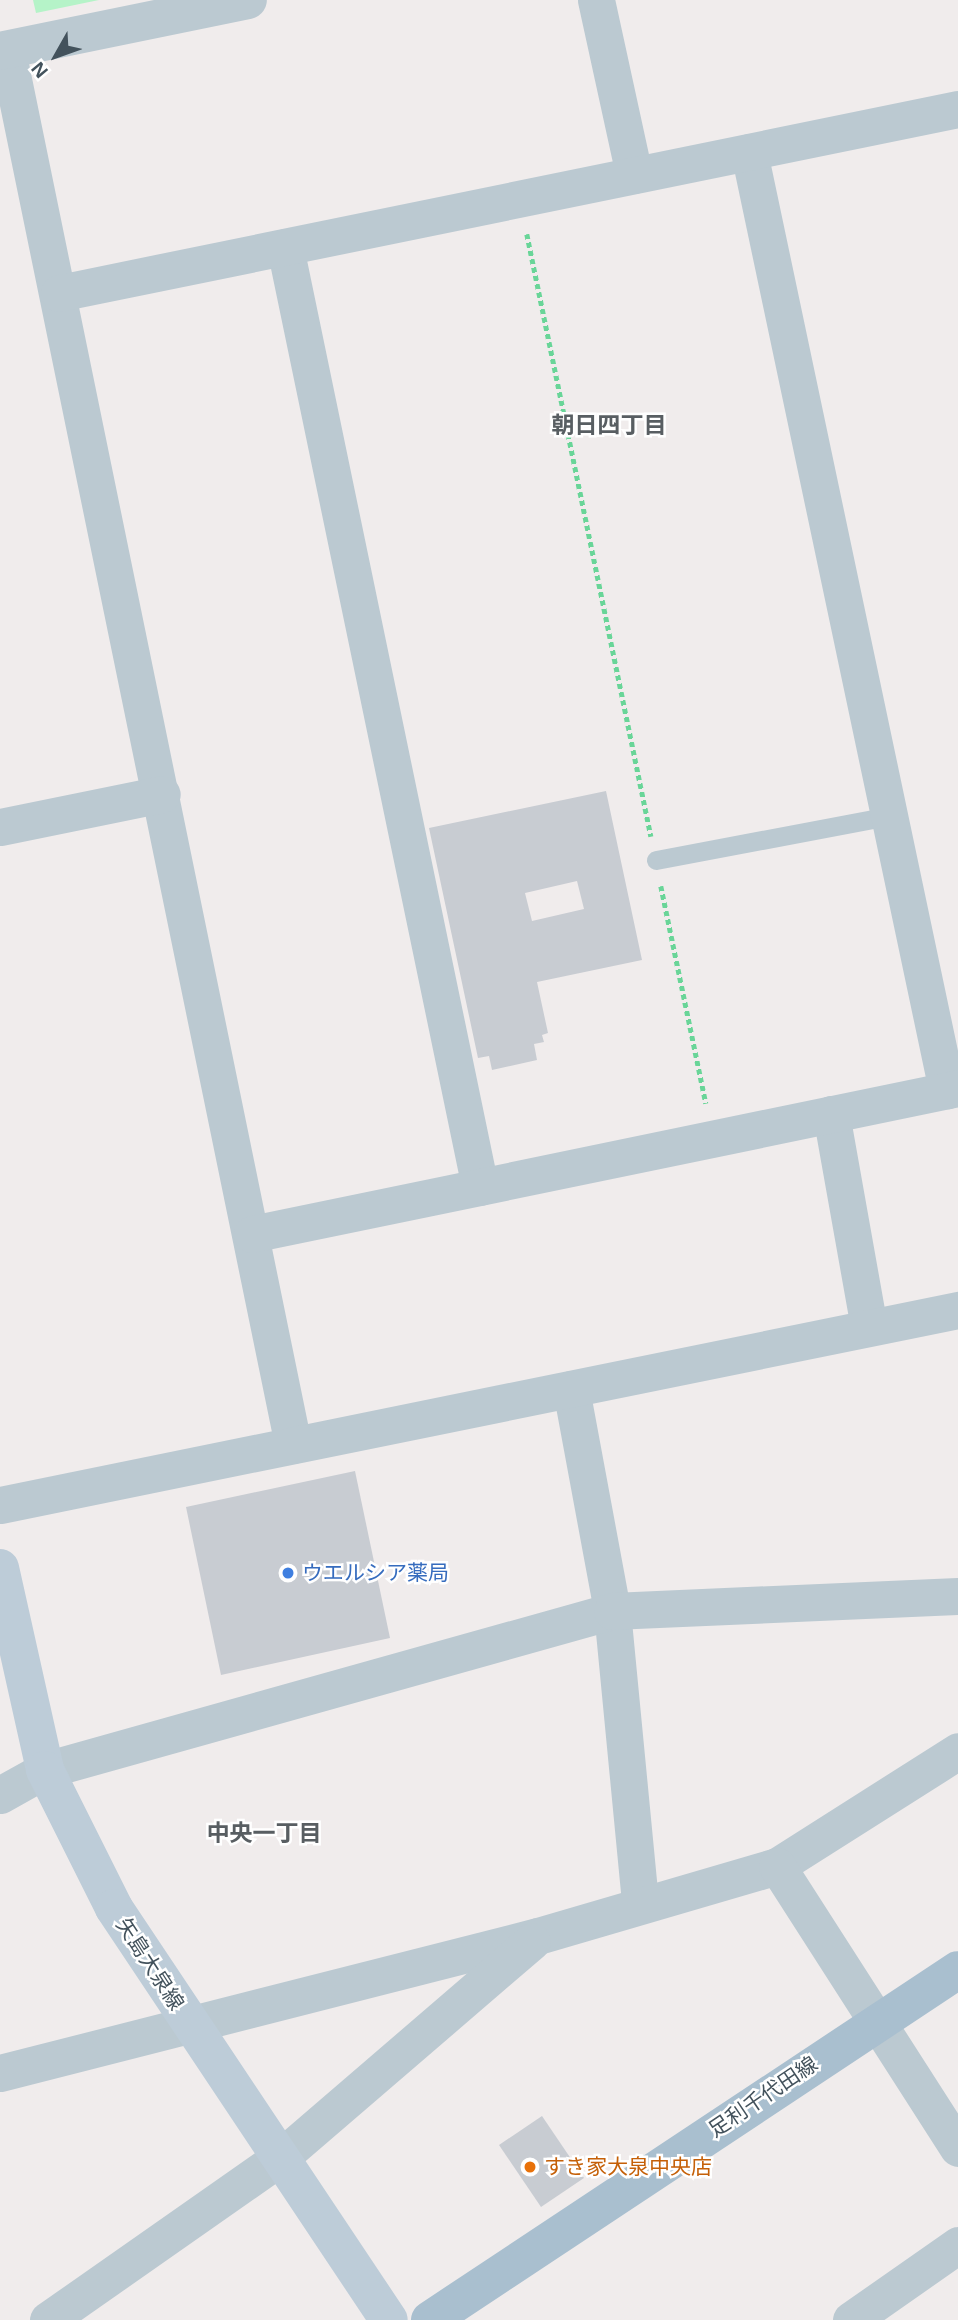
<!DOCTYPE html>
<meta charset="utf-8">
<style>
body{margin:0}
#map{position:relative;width:958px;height:2320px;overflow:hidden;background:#f0ecec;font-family:Helvetica,"Noto Sans JP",sans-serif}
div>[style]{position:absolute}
.green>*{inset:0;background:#b5f3c8}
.building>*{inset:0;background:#c8ccd2}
.path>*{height:4.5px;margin-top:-2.25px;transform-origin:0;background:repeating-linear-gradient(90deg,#69d598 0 5px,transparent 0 8.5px)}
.service>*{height:19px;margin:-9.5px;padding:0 9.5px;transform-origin:9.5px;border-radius:9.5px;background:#bbc9d1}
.minor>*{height:37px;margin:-18.5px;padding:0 18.5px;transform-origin:18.5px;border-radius:18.5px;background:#bbc9d1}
.tertiary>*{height:38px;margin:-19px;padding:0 19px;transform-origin:19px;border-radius:19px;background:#bbc9d1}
.secondary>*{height:38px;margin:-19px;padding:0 19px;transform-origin:19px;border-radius:19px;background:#bdccd8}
.primary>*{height:38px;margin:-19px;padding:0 19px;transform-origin:19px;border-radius:19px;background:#a9bfcf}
.dots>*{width:19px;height:19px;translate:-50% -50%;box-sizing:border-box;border:4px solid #fff;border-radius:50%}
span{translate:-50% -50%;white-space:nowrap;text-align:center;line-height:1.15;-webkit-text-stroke:5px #fff;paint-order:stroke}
.shop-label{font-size:21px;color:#366cbe}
.left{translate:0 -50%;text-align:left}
.street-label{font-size:21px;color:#43525c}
.food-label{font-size:21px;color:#c56008}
.neighbourhood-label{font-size:23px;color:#585e62;font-weight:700}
.north{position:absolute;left:21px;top:21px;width:70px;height:70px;-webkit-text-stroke:5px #fff;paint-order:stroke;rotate:230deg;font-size:19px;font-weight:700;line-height:28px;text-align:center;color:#43525c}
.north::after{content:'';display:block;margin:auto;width:24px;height:32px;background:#43525c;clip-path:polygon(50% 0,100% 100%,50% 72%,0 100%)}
</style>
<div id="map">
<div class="green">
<i style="clip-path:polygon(33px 0,99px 0,36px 13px)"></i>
</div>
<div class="building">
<i style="clip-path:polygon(evenodd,606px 791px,642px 960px,537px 982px,548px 1033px,542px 1035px,544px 1042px,534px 1044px,537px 1060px,492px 1070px,489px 1056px,478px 1058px,429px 828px,606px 791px,577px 881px,584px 909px,532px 921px,525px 893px,577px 881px)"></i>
<i style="clip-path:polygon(355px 1471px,390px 1638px,221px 1675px,186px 1507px)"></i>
<i style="clip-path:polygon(542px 2116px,584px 2178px,541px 2207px,499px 2145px)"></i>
</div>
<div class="path">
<i style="left:527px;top:234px;width:615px;rotate:78.36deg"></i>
<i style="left:661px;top:886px;width:222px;rotate:78.3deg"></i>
</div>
<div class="service">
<i style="left:656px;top:860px;width:237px;rotate:-10.7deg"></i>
</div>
<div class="minor">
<i style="left:596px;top:0;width:179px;rotate:77.7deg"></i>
<i style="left:7px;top:50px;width:1424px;rotate:78.41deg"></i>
<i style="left:749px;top:152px;width:959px;rotate:78.08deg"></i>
<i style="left:285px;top:247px;width:960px;rotate:78.28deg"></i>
<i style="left:59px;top:293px;width:918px;rotate:-11.57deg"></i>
<i style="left:0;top:827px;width:165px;rotate:-11.5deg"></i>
<i style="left:831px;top:1114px;width:216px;rotate:79.9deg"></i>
<i style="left:252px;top:1234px;width:721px;rotate:-11.68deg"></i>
<i style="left:571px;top:1389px;width:226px;rotate:79.5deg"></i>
<i style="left:612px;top:1611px;width:294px;rotate:84.5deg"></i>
<i style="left:0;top:1505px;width:978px;rotate:-11.51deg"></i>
<i style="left:0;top:1795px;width:51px;rotate:-29.1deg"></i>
<i style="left:45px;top:1770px;width:589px;rotate:-15.66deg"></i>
<i style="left:612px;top:1611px;width:346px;rotate:-2.5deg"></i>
<i style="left:777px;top:1866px;width:214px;rotate:-32.4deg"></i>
<i style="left:0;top:2073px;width:555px;rotate:-14.29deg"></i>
<i style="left:538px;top:1936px;width:249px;rotate:-16.3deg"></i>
<i style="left:777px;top:1866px;width:335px;rotate:57.3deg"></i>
<i style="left:48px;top:2320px;width:284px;rotate:-35deg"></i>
<i style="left:281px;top:2157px;width:331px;rotate:-40.7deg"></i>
<i style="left:851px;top:2320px;width:131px;rotate:-35deg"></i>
</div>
<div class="tertiary">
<i style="left:0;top:51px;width:253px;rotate:-11.6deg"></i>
</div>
<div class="secondary">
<i style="left:0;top:1568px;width:207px;rotate:77.4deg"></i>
<i style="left:45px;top:1770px;width:154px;rotate:63.4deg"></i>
<i style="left:114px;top:1908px;width:495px;rotate:56.3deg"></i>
</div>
<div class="primary">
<i style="left:430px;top:2320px;width:633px;rotate:-33.54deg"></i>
</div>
<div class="dots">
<i style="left:288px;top:1573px;background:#3f7fe0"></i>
<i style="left:530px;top:2167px;background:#e8710a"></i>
</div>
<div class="shop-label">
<span class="left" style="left:302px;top:1573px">ウエルシア薬局</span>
</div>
<div class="street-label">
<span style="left:150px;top:1964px;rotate:57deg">矢島大泉線</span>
<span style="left:763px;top:2097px;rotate:-34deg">足利千代田線</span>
</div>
<div class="food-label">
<span class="left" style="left:544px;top:2167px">すき家大泉中央店</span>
</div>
<div class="neighbourhood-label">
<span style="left:609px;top:425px">朝日四丁目</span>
<span style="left:264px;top:1833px">中央一丁目</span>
</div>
<div class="north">N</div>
</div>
